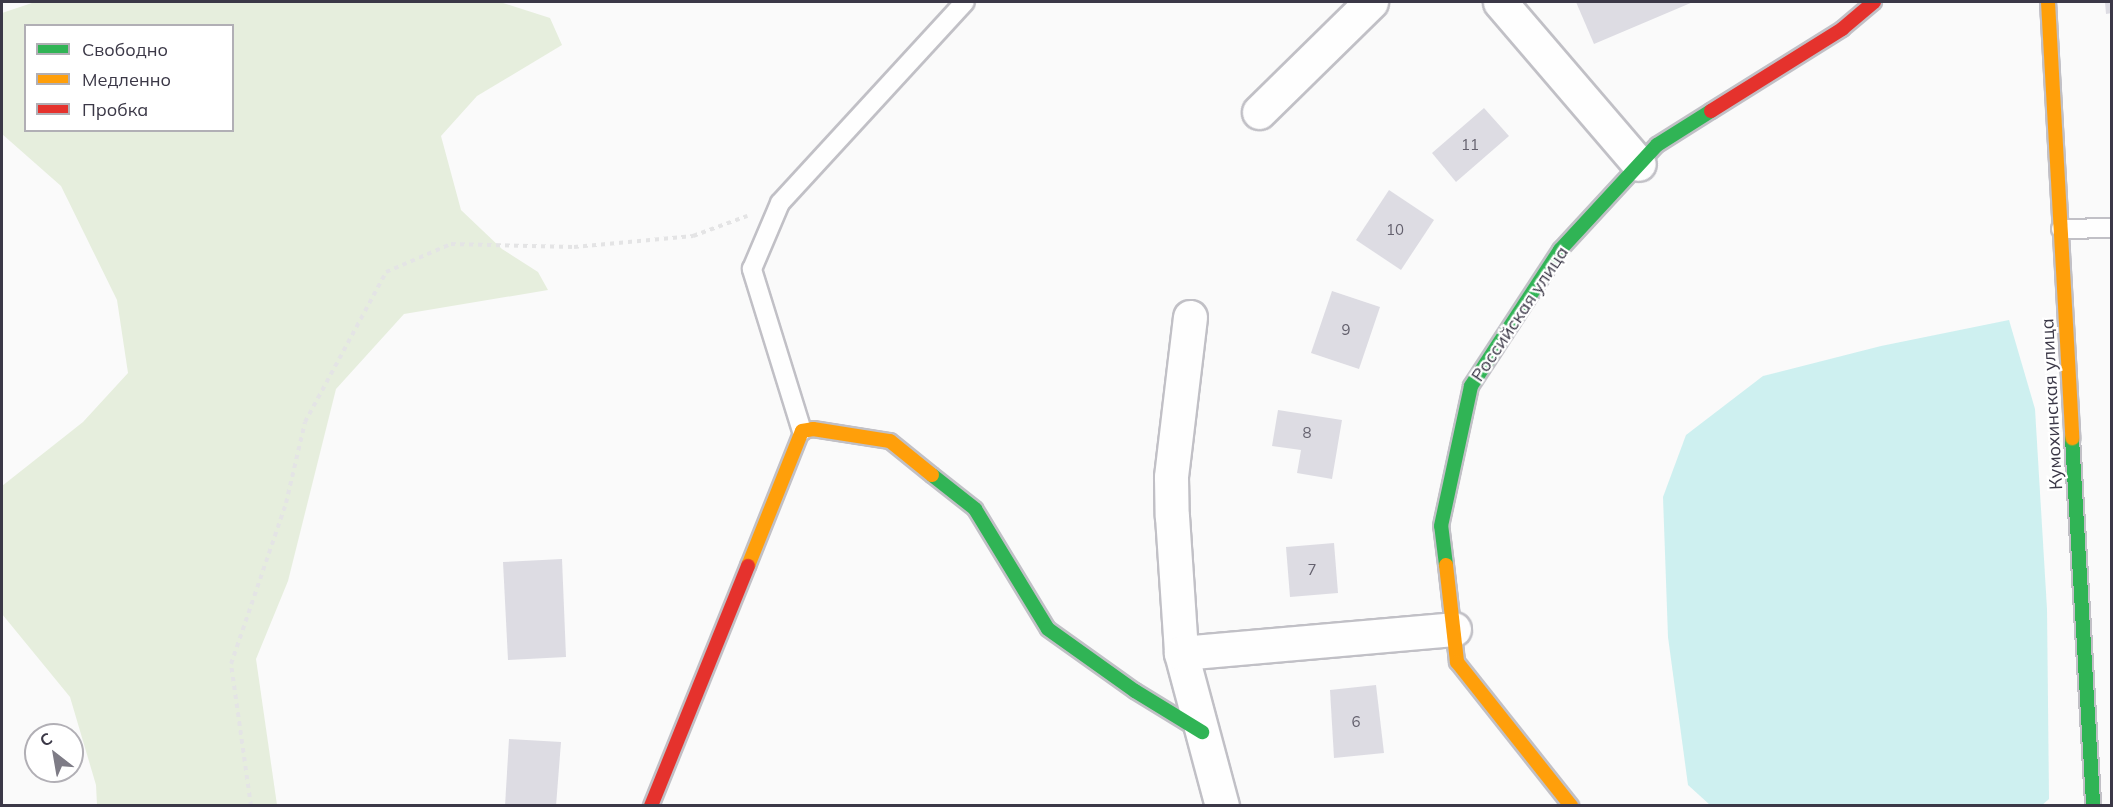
<!DOCTYPE html>
<meta charset="utf-8">
<style>
body{margin:0}
#map{position:relative;width:2113px;height:807px;overflow:hidden;background:#fafafa;font-family:Mulish,sans-serif}
div>[style]{position:absolute}
.green>*{inset:0;background:#e6eedd}
.water>*{inset:0;background:#cef0f0}
.building>*{inset:0;background:#dddce3}
.path>*{height:4px;margin-top:-2px;transform-origin:0;background:repeating-linear-gradient(90deg,#e4e4e5 0 4.5px,transparent 0 9px)}
.roads{filter:drop-shadow(2px 0 #c1c0c6) drop-shadow(-2px 0 #c1c0c6) drop-shadow(0 2px #c1c0c6) drop-shadow(0 -2px #c1c0c6)}
.lane>*{height:18px;margin:-9px;padding:0 9px;transform-origin:9px;border-radius:9px;background:#fefefe}
.street>*{height:33px;margin:-16.5px;padding:0 16.5px;transform-origin:16.5px;border-radius:16.5px;background:#fefefe}
.fast>*{height:14px;margin:-7px;padding:0 7px;transform-origin:7px;border-radius:7px;background:#30b455}
.slow>*{height:14px;margin:-7px;padding:0 7px;transform-origin:7px;border-radius:7px;background:#ff9f0a}
.jam>*{height:14px;margin:-7px;padding:0 7px;transform-origin:7px;border-radius:7px;background:#e5322d}
span{translate:-50% -50%;white-space:nowrap;text-align:center;line-height:1.15;-webkit-text-stroke:4.5px #fff;paint-order:stroke}
.number-label{font-size:15px;color:#64616e}
.number-label span{-webkit-text-stroke-width:0}
.street-label{font-size:18px;color:#3b3847}
.frame{position:absolute;inset:0;border:3px solid #3b3847;pointer-events:none}
.legend{position:absolute;left:24px;top:24px;width:210px;height:108px;box-sizing:border-box;background:#fff;border:2px solid #b1afb5;margin:0;padding:8px 10px;list-style:none;font-size:18px;color:#3b3847}
.legend li{display:flex;align-items:center;gap:12px;height:30px}
.legend b{width:30px;border:2px solid #b1afb5}
.north{position:absolute;left:24px;top:723px;width:60px;height:60px;box-sizing:border-box;background:#fff;border:2px solid #b1afb5;border-radius:50%;rotate:329deg;font-size:16px;font-weight:700;line-height:24px;text-align:center;color:#3b3847}
.north::after{content:'';display:block;margin:auto;width:21px;height:27px;background:#7e7c86;clip-path:polygon(50% 0,100% 100%,50% 72%,0 100%)}
</style>
<div id="map">
<div class="green">
<i style="clip-path:polygon(evenodd,35px 2px,500px 2px,550px 18px,562px 45px,477px 96px,441px 136px,461px 210px,502px 249px,538px 272px,548px 290px,404px 314px,336px 389px,288px 581px,256px 659px,277px 805px,97px 805px,96px 785px,70px 697px,2px 614px,2px 486px,83px 422px,128px 373px,117px 300px,61px 186px,2px 134px,2px 13px,35px 2px,26px 26px,232px 26px,232px 130px,26px 130px,26px 26px)"></i>
</div>
<div class="water">
<i style="clip-path:polygon(2009px 320px,2035px 409px,2047px 609px,2049px 799px,2041px 806px,1710px 805px,1688px 785px,1668px 637px,1663px 497px,1686px 435px,1763px 376px,1881px 346px)"></i>
</div>
<div class="building">
<i style="clip-path:polygon(1576px 2px,1693px 2px,1594px 44px)"></i>
<i style="clip-path:polygon(2105px 2px,2112px 2px,2112px 13px,2106px 14px)"></i>
<i style="clip-path:polygon(1484px 108px,1509px 136px,1456px 182px,1432px 153px)"></i>
<i style="clip-path:polygon(1389px 190px,1434px 220px,1401px 270px,1356px 240px)"></i>
<i style="clip-path:polygon(1332px 291px,1380px 307px,1359px 369px,1311px 353px)"></i>
<i style="clip-path:polygon(1278px 410px,1342px 420px,1332px 479px,1297px 473px,1301px 450px,1272px 446px)"></i>
<i style="clip-path:polygon(1334px 543px,1338px 593px,1290px 597px,1286px 547px)"></i>
<i style="clip-path:polygon(562px 559px,566px 657px,508px 660px,503px 562px)"></i>
<i style="clip-path:polygon(1376px 685px,1384px 753px,1334px 758px,1330px 690px)"></i>
<i style="clip-path:polygon(509px 739px,561px 742px,556px 806px,505px 806px)"></i>
</div>
<div class="path">
<i style="left:251px;top:806px;width:143px;rotate:-98deg"></i>
<i style="left:231px;top:664px;width:170px;rotate:-71.1deg"></i>
<i style="left:286px;top:503px;width:83px;rotate:-76.8deg"></i>
<i style="left:305px;top:422px;width:170px;rotate:-61.6deg"></i>
<i style="left:386px;top:272px;width:71px;rotate:-23.3deg"></i>
<i style="left:451px;top:244px;width:123px;rotate:1.4deg"></i>
<i style="left:574px;top:247px;width:120px;rotate:-5.3deg"></i>
<i style="left:693px;top:236px;width:58px;rotate:-20.3deg"></i>
</div>
<div class="roads">
<div class="lane">
<i style="left:2061px;top:229px;width:51px;rotate:-1.1deg"></i>
<i style="left:802px;top:431px;width:170px;rotate:-107.2deg"></i>
<i style="left:752px;top:269px;width:72px;rotate:-67deg"></i>
<i style="left:780px;top:203px;width:273px;rotate:-47.4deg"></i>
</div>
<div class="street">
<i style="left:1500px;top:2px;width:213px;rotate:49.4deg"></i>
<i style="left:1259px;top:112px;width:157px;rotate:-44.5deg"></i>
<i style="left:1190px;top:317px;width:161px;rotate:96.8deg"></i>
<i style="left:1171px;top:477px;width:39px;rotate:89deg"></i>
<i style="left:1172px;top:516px;width:137px;rotate:86.2deg"></i>
<i style="left:1181px;top:653px;width:158px;rotate:75deg"></i>
<i style="left:1181px;top:653px;width:274px;rotate:-5deg"></i>
</div>
<div class="fast">
<i style="left:2072px;top:438px;width:369px;rotate:86.7deg"></i>
<i style="left:932px;top:475px;width:55px;rotate:38.3deg"></i>
<i style="left:975px;top:509px;width:140px;rotate:58.7deg"></i>
<i style="left:1048px;top:629px;width:107px;rotate:35.5deg"></i>
<i style="left:1135px;top:691px;width:79px;rotate:31.5deg"></i>
<i style="left:1446px;top:565px;width:39px;rotate:-97deg"></i>
<i style="left:1441px;top:526px;width:143px;rotate:-77.9deg"></i>
<i style="left:1471px;top:386px;width:163px;rotate:-56.8deg"></i>
<i style="left:1560px;top:250px;width:143px;rotate:-47.3deg"></i>
<i style="left:1657px;top:145px;width:64px;rotate:-32.2deg"></i>
</div>
<div class="slow">
<i style="left:2048px;top:2px;width:437px;rotate:86.8deg"></i>
<i style="left:1446px;top:565px;width:98px;rotate:83.5deg"></i>
<i style="left:1457px;top:662px;width:184px;rotate:51.6deg"></i>
<i style="left:748px;top:566px;width:145px;rotate:-68.2deg"></i>
<i style="left:802px;top:431px;width:11px;rotate:-10deg"></i>
<i style="left:813px;top:429px;width:78px;rotate:8.9deg"></i>
<i style="left:890px;top:441px;width:54px;rotate:39deg"></i>
</div>
<div class="jam">
<i style="left:1711px;top:111px;width:155px;rotate:-32deg"></i>
<i style="left:1842px;top:29px;width:42px;rotate:-40.2deg"></i>
<i style="left:651px;top:806px;width:259px;rotate:-68deg"></i>
</div>
</div>
<div class="number-label">
<span style="left:1470px;top:145px">11</span>
<span style="left:1395px;top:230px">10</span>
<span style="left:1346px;top:330px">9</span>
<span style="left:1307px;top:433px">8</span>
<span style="left:1312px;top:570px">7</span>
<span style="left:1356px;top:722px">6</span>
</div>
<div class="street-label">
<span style="left:1520px;top:314px;rotate:-56deg">Российская улица</span>
<span style="left:2052px;top:404px;rotate:-93deg">Кумохинская улица</span>
</div>
<div class="frame"></div>
<ul class="legend">
<li><b style="height:8px;background:#30b455"></b>Свободно</li>
<li><b style="height:8px;background:#ff9f0a"></b>Медленно</li>
<li><b style="height:8px;background:#e5322d"></b>Пробка</li>
</ul>
<div class="north">С</div>
</div>
